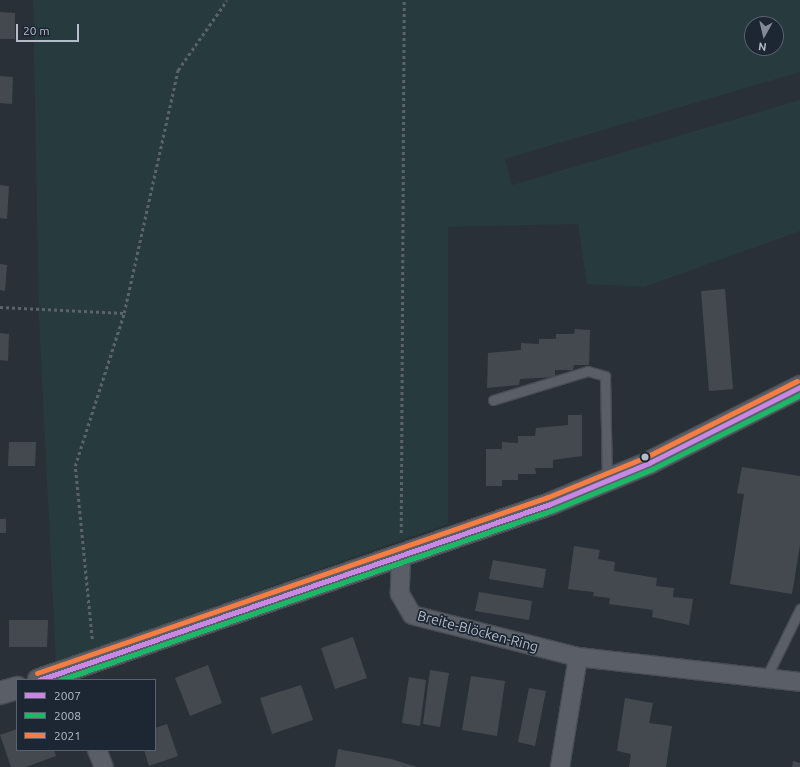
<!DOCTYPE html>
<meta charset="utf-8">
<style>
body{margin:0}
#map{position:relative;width:800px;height:767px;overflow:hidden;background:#2a3038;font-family:Ubuntu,sans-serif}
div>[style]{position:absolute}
.green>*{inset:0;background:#273a3e}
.building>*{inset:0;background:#444950}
.path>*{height:2.5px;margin-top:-1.25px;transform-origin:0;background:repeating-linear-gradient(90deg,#5d636a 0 3px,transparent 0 6px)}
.roads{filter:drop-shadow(1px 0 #484c53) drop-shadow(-1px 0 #484c53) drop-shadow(0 1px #484c53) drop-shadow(0 -1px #484c53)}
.service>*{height:9px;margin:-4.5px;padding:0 4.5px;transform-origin:4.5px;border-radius:4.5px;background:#5a5e66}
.minor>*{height:18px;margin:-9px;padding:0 9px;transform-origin:9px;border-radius:9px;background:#5a5e66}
.tertiary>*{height:22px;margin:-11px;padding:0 11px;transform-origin:11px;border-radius:11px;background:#5a5e66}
.bus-1>*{height:5px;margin:-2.5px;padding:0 2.5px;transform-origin:2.5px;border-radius:2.5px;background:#c787e3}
.bus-2>*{height:5px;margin:-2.5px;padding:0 2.5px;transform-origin:2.5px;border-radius:2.5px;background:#1ab867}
.bus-3>*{height:5px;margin:-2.5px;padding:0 2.5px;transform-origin:2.5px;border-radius:2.5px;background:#f77d43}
.dots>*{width:11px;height:11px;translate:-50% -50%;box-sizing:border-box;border:2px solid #1d2633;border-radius:50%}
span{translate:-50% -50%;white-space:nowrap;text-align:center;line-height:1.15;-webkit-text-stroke:3.5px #1d2633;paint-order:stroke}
.street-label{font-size:14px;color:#b4bcc9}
.legend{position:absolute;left:16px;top:679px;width:140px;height:72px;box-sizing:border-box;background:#1d2633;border:1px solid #59626f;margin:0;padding:5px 7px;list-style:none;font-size:12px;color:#b4bcc9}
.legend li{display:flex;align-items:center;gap:8px;height:20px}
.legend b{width:20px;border:1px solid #59626f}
.north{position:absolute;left:744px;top:16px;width:40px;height:40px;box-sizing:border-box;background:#1d2633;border:1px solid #59626f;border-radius:50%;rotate:188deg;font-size:11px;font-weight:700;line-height:16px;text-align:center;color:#b4bcc9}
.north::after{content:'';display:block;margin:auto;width:14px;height:18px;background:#848b96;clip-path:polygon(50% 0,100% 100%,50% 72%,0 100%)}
.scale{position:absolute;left:16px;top:24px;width:63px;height:18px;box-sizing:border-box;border:2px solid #b4bcc9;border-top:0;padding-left:5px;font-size:12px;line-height:14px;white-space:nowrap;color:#b4bcc9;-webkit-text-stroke:3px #1d2633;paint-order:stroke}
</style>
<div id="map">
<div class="green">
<i style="clip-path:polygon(evenodd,33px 0,800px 0,800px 72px,505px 159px,512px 185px,800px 100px,800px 231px,644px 287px,587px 284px,578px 224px,448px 227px,448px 524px,56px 662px,39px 318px,33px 0,752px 24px,776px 24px,776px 48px,752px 48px,752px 24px)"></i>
</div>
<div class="building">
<i style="clip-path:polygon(0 12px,15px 13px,15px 39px,0 39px)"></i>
<i style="clip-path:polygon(0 76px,13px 77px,12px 104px,0 103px)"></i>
<i style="clip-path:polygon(0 185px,9px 186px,7px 219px,0 218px)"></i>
<i style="clip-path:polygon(0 264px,7px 265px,5px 291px,0 290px)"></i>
<i style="clip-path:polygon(725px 289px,733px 389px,709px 391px,701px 291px)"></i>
<i style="clip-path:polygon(575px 329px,590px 330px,589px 365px,574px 365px,573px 370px,555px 370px,555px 377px,520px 379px,519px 385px,487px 388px,488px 353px,521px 350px,521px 343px,539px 344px,539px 339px,556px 339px,556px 334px,574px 334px)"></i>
<i style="clip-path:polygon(0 333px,9px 334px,8px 361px,0 360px)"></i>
<i style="clip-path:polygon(568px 415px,582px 415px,582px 456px,553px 460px,553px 468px,535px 468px,536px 474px,518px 474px,518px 480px,502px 480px,502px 486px,486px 486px,486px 449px,502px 449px,502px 442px,518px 443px,518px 436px,535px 436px,536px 428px,568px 425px)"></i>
<i style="clip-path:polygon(9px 442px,36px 442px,35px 466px,8px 466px)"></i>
<i style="clip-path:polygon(742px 467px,800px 476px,800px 545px,792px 594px,730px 584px,744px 494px,737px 493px)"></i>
<i style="clip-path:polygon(0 519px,6px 519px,6px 533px,0 533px)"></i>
<i style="clip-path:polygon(574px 546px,600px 550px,598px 559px,615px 562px,614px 571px,657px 578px,656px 586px,674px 588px,673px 597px,693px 599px,689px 625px,652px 617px,653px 610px,609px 604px,610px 598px,593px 596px,594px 592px,568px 589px)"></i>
<i style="clip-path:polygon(493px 560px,546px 569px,543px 588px,489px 579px)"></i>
<i style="clip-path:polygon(479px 592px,532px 601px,529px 620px,475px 611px)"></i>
<i style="clip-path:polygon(9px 620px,48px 620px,47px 647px,9px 647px)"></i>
<i style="clip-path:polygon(353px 637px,367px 678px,335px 689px,321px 648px)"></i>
<i style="clip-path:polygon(208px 665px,222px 703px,190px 716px,175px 678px)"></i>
<i style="clip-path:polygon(430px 670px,449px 673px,440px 727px,423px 724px)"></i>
<i style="clip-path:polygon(471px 676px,505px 681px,497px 736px,462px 730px)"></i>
<i style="clip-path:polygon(409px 677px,426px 680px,420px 726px,402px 723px)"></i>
<i style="clip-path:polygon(301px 685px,313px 720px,272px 734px,260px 698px)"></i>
<i style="clip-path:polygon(529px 688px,546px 691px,535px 746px,518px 742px)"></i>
<i style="clip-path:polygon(625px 698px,653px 703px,649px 723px,672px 726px,666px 767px,629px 767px,631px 754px,617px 751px)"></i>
<i style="clip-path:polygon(167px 724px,178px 756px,149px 766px,144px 750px,155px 750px,155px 728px)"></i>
<i style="clip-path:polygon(17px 729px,17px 750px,54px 750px,56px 756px,26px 767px,11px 767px,0 735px)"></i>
<i style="clip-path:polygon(338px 749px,391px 759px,417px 767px,335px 767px)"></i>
<i style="clip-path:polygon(793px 761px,800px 763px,800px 767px,792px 767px)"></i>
</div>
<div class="path">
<i style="left:0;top:307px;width:124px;rotate:2.8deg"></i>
<i style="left:401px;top:533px;width:533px;rotate:-89.68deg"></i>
<i style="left:92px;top:639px;width:174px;rotate:-95.6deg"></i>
<i style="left:75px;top:466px;width:161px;rotate:-72.2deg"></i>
<i style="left:124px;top:313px;width:249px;rotate:-77.5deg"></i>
<i style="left:178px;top:70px;width:85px;rotate:-55deg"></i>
</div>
<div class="roads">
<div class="service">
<i style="left:493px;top:400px;width:99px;rotate:-17deg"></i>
<i style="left:588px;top:371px;width:18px;rotate:16deg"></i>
<i style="left:605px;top:376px;width:104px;rotate:88.9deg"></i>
<i style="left:766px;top:678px;width:77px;rotate:-63.8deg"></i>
</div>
<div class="minor">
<i style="left:401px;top:557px;width:37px;rotate:92deg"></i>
<i style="left:400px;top:594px;width:24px;rotate:60deg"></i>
<i style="left:412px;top:615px;width:171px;rotate:14.2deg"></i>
<i style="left:578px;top:657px;width:223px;rotate:6.4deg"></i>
<i style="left:97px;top:750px;width:18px;rotate:68deg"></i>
<i style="left:560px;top:767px;width:111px;rotate:-80.7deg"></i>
</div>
<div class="tertiary">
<i style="left:39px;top:680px;width:540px;rotate:-19deg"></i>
<i style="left:550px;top:504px;width:107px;rotate:-22.5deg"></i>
<i style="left:649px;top:463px;width:169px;rotate:-26.7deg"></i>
<i style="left:0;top:693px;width:18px;rotate:-16deg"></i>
</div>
</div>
<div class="bus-1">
<i style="left:39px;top:680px;width:540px;rotate:-19deg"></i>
<i style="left:550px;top:504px;width:107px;rotate:-22.5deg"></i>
<i style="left:649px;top:463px;width:169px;rotate:-26.7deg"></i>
</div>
<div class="bus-2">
<i style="left:60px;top:680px;width:521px;rotate:-19.03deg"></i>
<i style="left:553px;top:510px;width:107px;rotate:-22.5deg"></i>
<i style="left:652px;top:469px;width:165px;rotate:-26.6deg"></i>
</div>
<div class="bus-3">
<i style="left:37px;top:673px;width:540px;rotate:-19deg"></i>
<i style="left:548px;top:497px;width:106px;rotate:-22.2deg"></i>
<i style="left:646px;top:457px;width:169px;rotate:-26.7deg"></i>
</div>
<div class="dots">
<i style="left:645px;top:457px;background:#b4bcc9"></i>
</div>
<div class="street-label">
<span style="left:478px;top:631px;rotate:15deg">Breite-Blöcken-Ring</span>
</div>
<ul class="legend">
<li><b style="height:5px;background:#c787e3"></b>2007</li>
<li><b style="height:5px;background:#1ab867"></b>2008</li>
<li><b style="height:5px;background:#f77d43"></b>2021</li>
</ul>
<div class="north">N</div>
<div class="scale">20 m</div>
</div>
